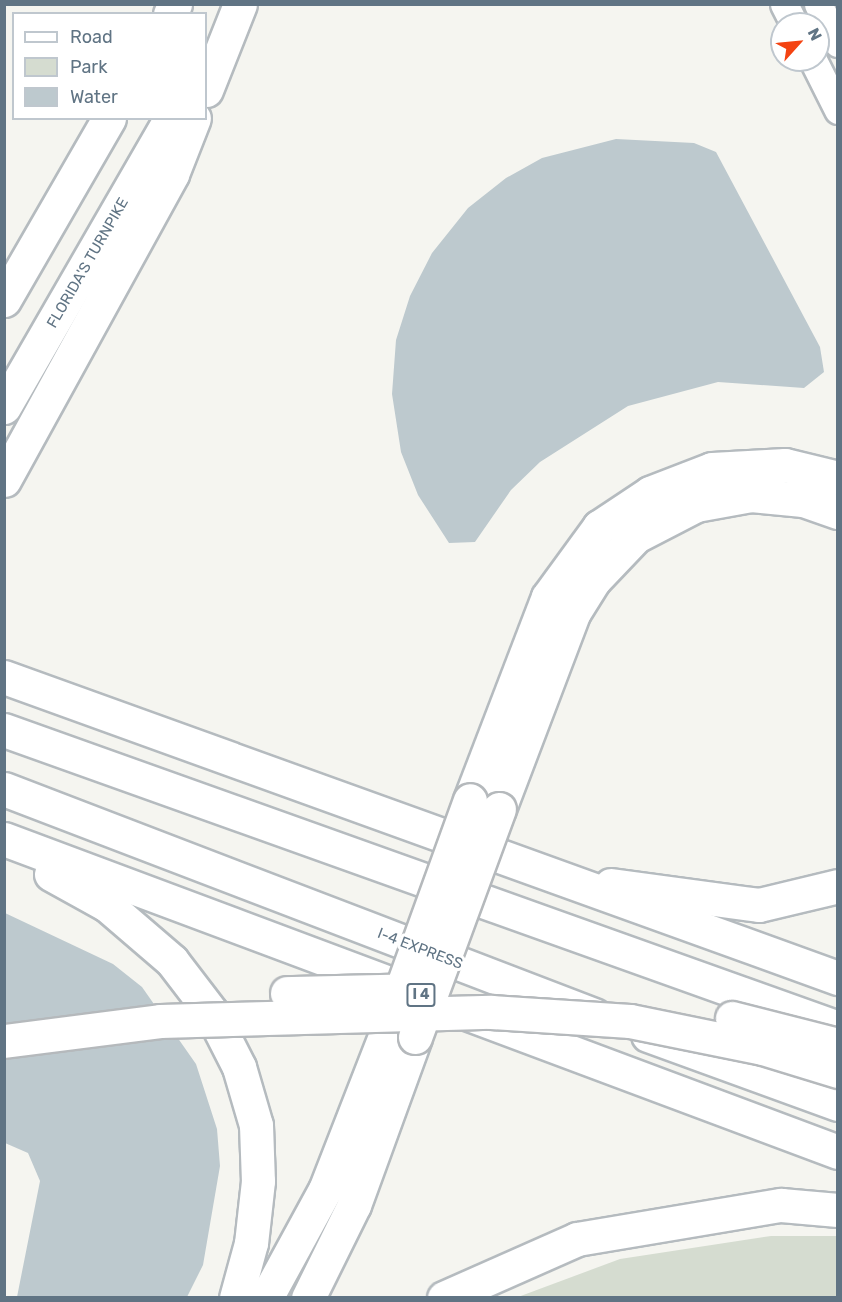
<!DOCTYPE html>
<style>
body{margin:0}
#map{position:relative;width:842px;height:1302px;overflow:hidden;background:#f5f5f0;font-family:Rubik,sans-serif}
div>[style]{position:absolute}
.green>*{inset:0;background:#d5dcd0}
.water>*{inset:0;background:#bdc9ce}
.roads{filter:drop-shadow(2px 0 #b5bbbf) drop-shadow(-2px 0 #b5bbbf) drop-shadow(0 2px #b5bbbf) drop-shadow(0 -2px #b5bbbf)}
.secondary>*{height:27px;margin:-13.5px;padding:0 13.5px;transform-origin:13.5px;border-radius:13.5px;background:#fff}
.highway>*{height:33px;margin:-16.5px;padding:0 16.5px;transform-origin:16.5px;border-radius:16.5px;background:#fff}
.bridges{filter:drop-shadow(2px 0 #b5b9bc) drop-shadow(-2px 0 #b5b9bc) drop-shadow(0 2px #b5b9bc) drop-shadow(0 -2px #b5b9bc)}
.highway-bridge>*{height:33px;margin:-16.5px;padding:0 16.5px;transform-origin:16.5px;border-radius:16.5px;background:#fff}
span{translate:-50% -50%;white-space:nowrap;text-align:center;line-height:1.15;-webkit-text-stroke:6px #fff;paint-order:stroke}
.shield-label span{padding:2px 4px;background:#fff;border:2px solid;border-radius:4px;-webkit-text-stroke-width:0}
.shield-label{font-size:14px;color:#607484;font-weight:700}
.street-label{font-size:15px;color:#607484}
.frame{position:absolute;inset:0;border:6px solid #607484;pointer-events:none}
.legend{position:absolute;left:12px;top:12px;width:195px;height:108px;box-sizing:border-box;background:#fff;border:2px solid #bfc7ce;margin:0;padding:8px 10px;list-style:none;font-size:18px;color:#607484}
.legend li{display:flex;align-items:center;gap:12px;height:30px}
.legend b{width:30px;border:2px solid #bfc7ce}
.north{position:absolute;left:770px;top:12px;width:60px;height:60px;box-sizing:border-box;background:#fff;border:2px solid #bfc7ce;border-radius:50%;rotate:63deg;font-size:16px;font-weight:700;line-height:24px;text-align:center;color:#607484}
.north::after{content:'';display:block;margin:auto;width:21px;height:27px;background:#f44311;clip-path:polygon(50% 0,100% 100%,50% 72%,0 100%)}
</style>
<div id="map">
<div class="green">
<i style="clip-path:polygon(771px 1236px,837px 1236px,837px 1297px,518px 1297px,620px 1259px)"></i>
</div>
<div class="water">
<i style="clip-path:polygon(616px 139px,694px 143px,716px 152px,820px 347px,824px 372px,804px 388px,718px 382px,628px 406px,540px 462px,511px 490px,475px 542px,449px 543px,418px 495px,401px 452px,392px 394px,396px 340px,410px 296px,432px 253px,468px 208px,506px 178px,542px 158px)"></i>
<i style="clip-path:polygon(5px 913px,113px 964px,142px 987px,196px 1064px,217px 1129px,220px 1166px,203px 1265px,187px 1297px,17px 1297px,40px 1181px,28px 1153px,5px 1143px)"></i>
</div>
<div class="roads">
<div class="secondary">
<i style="left:784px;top:4px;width:22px;rotate:63deg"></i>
<i style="left:818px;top:4px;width:44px;rotate:62.9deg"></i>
<i style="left:813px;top:60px;width:56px;rotate:63.4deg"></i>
</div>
<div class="highway">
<i style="left:170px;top:14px;width:11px;rotate:-63deg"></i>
<i style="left:206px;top:90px;width:92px;rotate:-68.4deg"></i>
<i style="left:4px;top:300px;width:210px;rotate:-60deg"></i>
<i style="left:4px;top:407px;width:334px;rotate:-60deg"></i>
<i style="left:4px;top:480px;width:349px;rotate:-61.2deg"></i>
<i style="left:172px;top:174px;width:60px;rotate:-68.6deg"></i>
<i style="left:4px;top:677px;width:887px;rotate:19.85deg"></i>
<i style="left:4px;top:730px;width:886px;rotate:19.66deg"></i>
<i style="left:4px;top:789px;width:632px;rotate:20.96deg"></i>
<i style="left:470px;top:800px;width:217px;rotate:-69deg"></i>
<i style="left:548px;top:597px;width:87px;rotate:-53.9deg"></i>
<i style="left:599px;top:527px;width:61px;rotate:-33.7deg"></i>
<i style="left:650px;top:493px;width:66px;rotate:-21.2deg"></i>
<i style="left:712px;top:469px;width:73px;rotate:-3.1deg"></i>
<i style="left:785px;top:465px;width:55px;rotate:13.8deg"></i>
<i style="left:499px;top:809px;width:211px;rotate:-69.2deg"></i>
<i style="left:574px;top:612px;width:38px;rotate:-58deg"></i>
<i style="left:594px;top:580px;width:61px;rotate:-46.3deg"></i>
<i style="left:636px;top:536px;width:68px;rotate:-27.3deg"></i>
<i style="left:696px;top:505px;width:56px;rotate:-10.3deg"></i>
<i style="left:751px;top:495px;width:52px;rotate:5.5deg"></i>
<i style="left:803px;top:500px;width:37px;rotate:19deg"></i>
<i style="left:4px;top:839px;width:430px;rotate:20.5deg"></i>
<i style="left:51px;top:874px;width:64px;rotate:29deg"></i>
<i style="left:107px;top:905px;width:86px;rotate:40.7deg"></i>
<i style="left:172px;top:961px;width:64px;rotate:52.6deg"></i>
<i style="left:211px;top:1012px;width:62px;rotate:63deg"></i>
<i style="left:239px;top:1067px;width:60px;rotate:73.7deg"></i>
<i style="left:256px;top:1125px;width:56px;rotate:88deg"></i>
<i style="left:258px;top:1181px;width:62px;rotate:96.4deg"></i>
<i style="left:251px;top:1243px;width:57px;rotate:105.3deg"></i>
<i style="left:611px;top:885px;width:149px;rotate:7.7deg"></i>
<i style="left:759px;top:905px;width:81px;rotate:-13.5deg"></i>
<i style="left:469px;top:1014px;width:394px;rotate:20.5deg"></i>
<i style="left:648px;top:1035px;width:202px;rotate:20deg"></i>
<i style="left:266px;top:1298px;width:123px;rotate:-61.4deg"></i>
<i style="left:325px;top:1190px;width:174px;rotate:-68.7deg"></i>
<i style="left:308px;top:1298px;width:104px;rotate:-63.7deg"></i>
<i style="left:354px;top:1205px;width:179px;rotate:-70deg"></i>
<i style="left:444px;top:1298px;width:145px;rotate:-23.9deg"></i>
<i style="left:577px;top:1239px;width:207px;rotate:-9.5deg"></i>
<i style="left:781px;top:1205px;width:57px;rotate:5deg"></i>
</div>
</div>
<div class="bridges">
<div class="highway-bridge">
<i style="left:287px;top:993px;width:131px;rotate:-1.3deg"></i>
<i style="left:394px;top:1010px;width:223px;rotate:-70.1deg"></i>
<i style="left:732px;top:1018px;width:109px;rotate:14.3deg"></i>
<i style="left:415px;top:1037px;width:243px;rotate:-69.8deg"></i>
<i style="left:4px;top:1041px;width:157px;rotate:-7.3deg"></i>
<i style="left:160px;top:1021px;width:331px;rotate:-1.6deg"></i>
<i style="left:491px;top:1012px;width:139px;rotate:3.7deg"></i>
<i style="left:630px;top:1021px;width:136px;rotate:11.5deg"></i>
<i style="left:763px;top:1048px;width:78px;rotate:17deg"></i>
</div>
</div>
<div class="shield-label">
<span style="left:421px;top:995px">I 4</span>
</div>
<div class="street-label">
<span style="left:88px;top:263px;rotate:-60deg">FLORIDA'S TURNPIKE</span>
<span style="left:420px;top:949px;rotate:21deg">I-4 EXPRESS</span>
</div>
<div class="frame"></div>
<ul class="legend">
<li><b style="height:8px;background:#fff"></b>Road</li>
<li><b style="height:16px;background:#d5dcd0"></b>Park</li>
<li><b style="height:16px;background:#bdc9ce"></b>Water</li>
</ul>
<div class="north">N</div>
</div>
